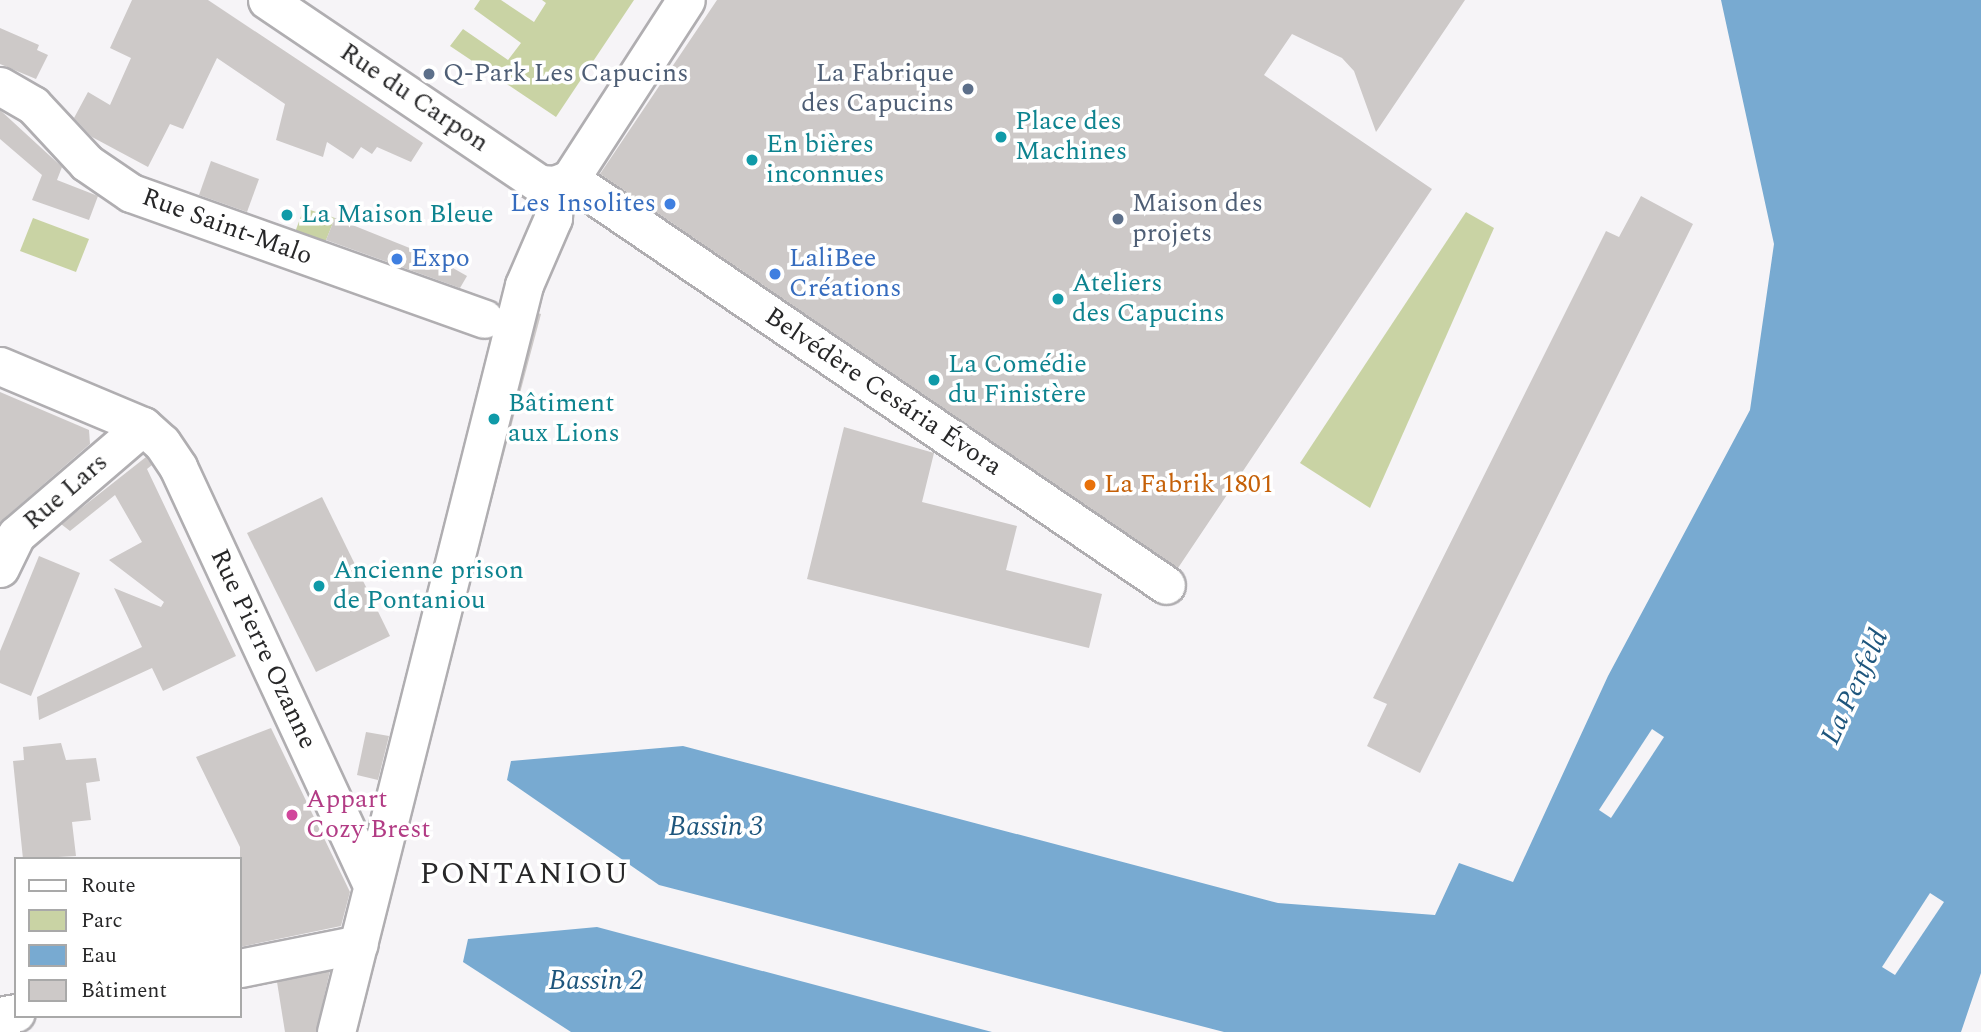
<!DOCTYPE html>
<meta charset="utf-8">
<style>
body{margin:0}
#map{position:relative;width:1981px;height:1032px;overflow:hidden;background:#f6f4f7;font-family:Spectral,serif}
div>[style]{position:absolute}
.green>*{inset:0;background:#c9d3a4}
.water>*{inset:0;background:#78aad1}
.pier>*{inset:0;background:#f6f4f7}
.building>*{inset:0;background:#cdc9c8}
.roads{filter:drop-shadow(2px 0 #b0aeb1) drop-shadow(-2px 0 #b0aeb1) drop-shadow(0 2px #b0aeb1) drop-shadow(0 -2px #b0aeb1)}
.minor>*{height:37px;margin:-18.5px;padding:0 18.5px;transform-origin:18.5px;border-radius:18.5px;background:#fff}
.dots>*{width:19px;height:19px;translate:-50% -50%;box-sizing:border-box;border:4px solid #fff;border-radius:50%}
span{translate:-50% -50%;white-space:nowrap;text-align:center;line-height:1.15;-webkit-text-stroke:7px #fff;paint-order:stroke}
.service-label{font-size:26px;color:#4e5e75}
.left{translate:0 -50%;text-align:left}
.right{translate:-100% -50%;text-align:right}
.street-label{font-size:26px;color:#272728}
.culture-label{font-size:26px;color:#0d838f}
.shop-label{font-size:26px;color:#366cbe}
.food-label{font-size:26px;color:#c56008}
.hotel-label{font-size:26px;color:#b23c85}
.water-label{font-size:28px;color:#1e567d;font-style:italic}
.quarter-label{font-size:30px;color:#272728;letter-spacing:2px}
.legend{position:absolute;left:14px;top:857px;width:228px;height:161px;box-sizing:border-box;background:#fff;border:2px solid #a9a9a9;margin:0;padding:9px 12px;list-style:none;font-size:21px;color:#272728}
.legend li{display:flex;align-items:center;gap:14px;height:35px}
.legend b{width:35px;border:2px solid #a9a9a9}
</style>
<div id="map">
<div class="green">
<i style="clip-path:polygon(480px 0,501px 0,534px 22px,546px 3px,542px 0,634px 0,556px 117px,450px 46px,463px 29px,508px 60px,521px 43px,474px 9px)"></i>
<i style="clip-path:polygon(304px 208px,335px 218px,324px 245px,294px 235px)"></i>
<i style="clip-path:polygon(1466px 212px,1494px 228px,1370px 508px,1300px 463px)"></i>
<i style="clip-path:polygon(33px 218px,89px 239px,76px 272px,20px 251px)"></i>
</div>
<div class="water">
<i style="clip-path:polygon(1721px 0,1981px 0,1981px 973px,1961px 1032px,1224px 1032px,659px 885px,507px 780px,511px 761px,683px 746px,1278px 903px,1435px 915px,1459px 863px,1513px 882px,1608px 676px,1750px 410px,1774px 244px)"></i>
<i style="clip-path:polygon(597px 927px,992px 1032px,571px 1032px,463px 962px,468px 939px)"></i>
</div>
<div class="pier">
<i style="clip-path:polygon(1652px 729px,1664px 737px,1611px 818px,1599px 810px)"></i>
<i style="clip-path:polygon(1930px 893px,1944px 902px,1895px 975px,1882px 967px)"></i>
</div>
<div class="building">
<i style="clip-path:polygon(132px 0,208px 0,423px 143px,411px 162px,377px 147px,372px 154px,361px 147px,353px 159px,327px 142px,323px 157px,276px 140px,285px 104px,217px 58px,183px 129px,170px 124px,148px 167px,92px 137px,74px 118px,88px 92px,110px 105px,131px 58px,110px 48px)"></i>
<i style="clip-path:polygon(717px 0,1465px 0,1376px 132px,1354px 71px,1342px 58px,1292px 34px,1264px 75px,1432px 189px,1178px 568px,600px 174px)"></i>
<i style="clip-path:polygon(0 28px,39px 45px,37px 50px,48px 55px,36px 79px,0 64px)"></i>
<i style="clip-path:polygon(0 110px,62px 167px,57px 180px,98px 196px,89px 220px,32px 200px,42px 175px,0 139px)"></i>
<i style="clip-path:polygon(211px 161px,259px 179px,247px 212px,199px 195px)"></i>
<i style="clip-path:polygon(1641px 196px,1693px 224px,1420px 773px,1367px 746px,1387px 704px,1373px 698px,1606px 231px,1619px 237px)"></i>
<i style="clip-path:polygon(335px 218px,437px 259px,467px 276px,460px 288px,326px 240px)"></i>
<i style="clip-path:polygon(538px 313px,541px 314px,488px 514px)"></i>
<i style="clip-path:polygon(0 392px,89px 430px,90px 444px,0 522px)"></i>
<i style="clip-path:polygon(844px 427px,934px 453px,922px 502px,1017px 526px,1006px 570px,1102px 594px,1089px 648px,807px 579px)"></i>
<i style="clip-path:polygon(146px 457px,152px 465px,147px 469px,236px 656px,163px 691px,152px 668px,39px 720px,37px 697px,142px 647px,114px 588px,161px 607px,164px 602px,109px 560px,142px 542px,115px 495px,70px 531px,61px 524px)"></i>
<i style="clip-path:polygon(322px 497px,390px 636px,316px 672px,247px 533px)"></i>
<i style="clip-path:polygon(39px 556px,80px 573px,31px 696px,0 683px,0 651px)"></i>
<i style="clip-path:polygon(271px 728px,350px 892px,341px 926px,240px 947px,240px 847px,196px 757px)"></i>
<i style="clip-path:polygon(366px 732px,389px 736px,378px 780px,357px 775px)"></i>
<i style="clip-path:polygon(61px 743px,66px 760px,96px 758px,100px 781px,86px 783px,91px 820px,72px 822px,76px 856px,23px 859px,13px 761px,24px 760px,23px 747px)"></i>
<i style="clip-path:polygon(330px 971px,316px 1032px,285px 1032px,277px 982px)"></i>
</div>
<div class="roads">
<div class="minor">
<i style="left:267px;top:0;width:329px;rotate:34deg"></i>
<i style="left:540px;top:184px;width:15px;rotate:4deg"></i>
<i style="left:555px;top:185px;width:16px;rotate:-22deg"></i>
<i style="left:570px;top:179px;width:213px;rotate:-57.1deg"></i>
<i style="left:0;top:86px;width:38px;rotate:30deg"></i>
<i style="left:33px;top:105px;width:79px;rotate:47deg"></i>
<i style="left:87px;top:163px;width:53px;rotate:34.3deg"></i>
<i style="left:131px;top:193px;width:375px;rotate:19.6deg"></i>
<i style="left:570px;top:179px;width:721px;rotate:34.26deg"></i>
<i style="left:0;top:366px;width:155px;rotate:22.8deg"></i>
<i style="left:143px;top:426px;width:25px;rotate:42deg"></i>
<i style="left:162px;top:443px;width:29px;rotate:56deg"></i>
<i style="left:178px;top:467px;width:455px;rotate:65.1deg"></i>
<i style="left:0;top:568px;width:37px;rotate:-64deg"></i>
<i style="left:16px;top:535px;width:167px;rotate:-40.6deg"></i>
<i style="left:240px;top:968px;width:121px;rotate:-11.4deg"></i>
<i style="left:0;top:1016px;width:16px;rotate:-11deg"></i>
<i style="left:336px;top:1032px;width:770px;rotate:-75.87deg"></i>
<i style="left:524px;top:285px;width:73px;rotate:-66.6deg"></i>
<i style="left:553px;top:218px;width:33px;rotate:-87deg"></i>
</div>
</div>
<div class="dots">
<i style="left:429px;top:74px;background:#5c6f8a"></i>
<i style="left:968px;top:89px;background:#5c6f8a"></i>
<i style="left:1001px;top:137px;background:#0f9aa8"></i>
<i style="left:752px;top:160px;background:#0f9aa8"></i>
<i style="left:670px;top:204px;background:#3f7fe0"></i>
<i style="left:287px;top:215px;background:#0f9aa8"></i>
<i style="left:1118px;top:219px;background:#5c6f8a"></i>
<i style="left:397px;top:259px;background:#3f7fe0"></i>
<i style="left:775px;top:274px;background:#3f7fe0"></i>
<i style="left:1058px;top:299px;background:#0f9aa8"></i>
<i style="left:934px;top:380px;background:#0f9aa8"></i>
<i style="left:494px;top:419px;background:#0f9aa8"></i>
<i style="left:1090px;top:485px;background:#e8710a"></i>
<i style="left:319px;top:586px;background:#0f9aa8"></i>
<i style="left:292px;top:815px;background:#d1479c"></i>
</div>
<div class="service-label">
<span class="left" style="left:443px;top:74px">Q-Park Les Capucins</span>
<span class="right" style="left:954px;top:89px">La Fabrique<br>des Capucins</span>
<span class="left" style="left:1132px;top:219px">Maison des<br>projets</span>
</div>
<div class="street-label">
<span style="left:414px;top:98px;rotate:34deg">Rue du Carpon</span>
<span style="left:227px;top:227px;rotate:20deg">Rue Saint-Malo</span>
<span style="left:883px;top:392px;rotate:34deg">Belvédère Cesária Évora</span>
<span style="left:66px;top:492px;rotate:-41deg">Rue Lars</span>
<span style="left:263px;top:649px;rotate:65deg">Rue Pierre Ozanne</span>
</div>
<div class="culture-label">
<span class="left" style="left:1015px;top:137px">Place des<br>Machines</span>
<span class="left" style="left:766px;top:160px">En bières<br>inconnues</span>
<span class="left" style="left:301px;top:215px">La Maison Bleue</span>
<span class="left" style="left:1072px;top:299px">Ateliers<br>des Capucins</span>
<span class="left" style="left:948px;top:380px">La Comédie<br>du Finistère</span>
<span class="left" style="left:508px;top:419px">Bâtiment<br>aux Lions</span>
<span class="left" style="left:333px;top:586px">Ancienne prison<br>de Pontaniou</span>
</div>
<div class="shop-label">
<span class="right" style="left:656px;top:204px">Les Insolites</span>
<span class="left" style="left:411px;top:259px">Expo</span>
<span class="left" style="left:789px;top:274px">LaliBee<br>Créations</span>
</div>
<div class="food-label">
<span class="left" style="left:1104px;top:485px">La Fabrik 1801</span>
</div>
<div class="hotel-label">
<span class="left" style="left:306px;top:815px">Appart<br>Cozy Brest</span>
</div>
<div class="water-label">
<span style="left:1855px;top:687px;rotate:-65deg">La Penfeld</span>
<span style="left:716px;top:827px">Bassin 3</span>
<span style="left:596px;top:981px">Bassin 2</span>
</div>
<div class="quarter-label">
<span style="left:525px;top:874px">PONTANIOU</span>
</div>
<ul class="legend">
<li><b style="height:9px;background:#fff"></b>Route</li>
<li><b style="height:19px;background:#c9d3a4"></b>Parc</li>
<li><b style="height:19px;background:#78aad1"></b>Eau</li>
<li><b style="height:19px;background:#cdc9c8"></b>Bâtiment</li>
</ul>
</div>
